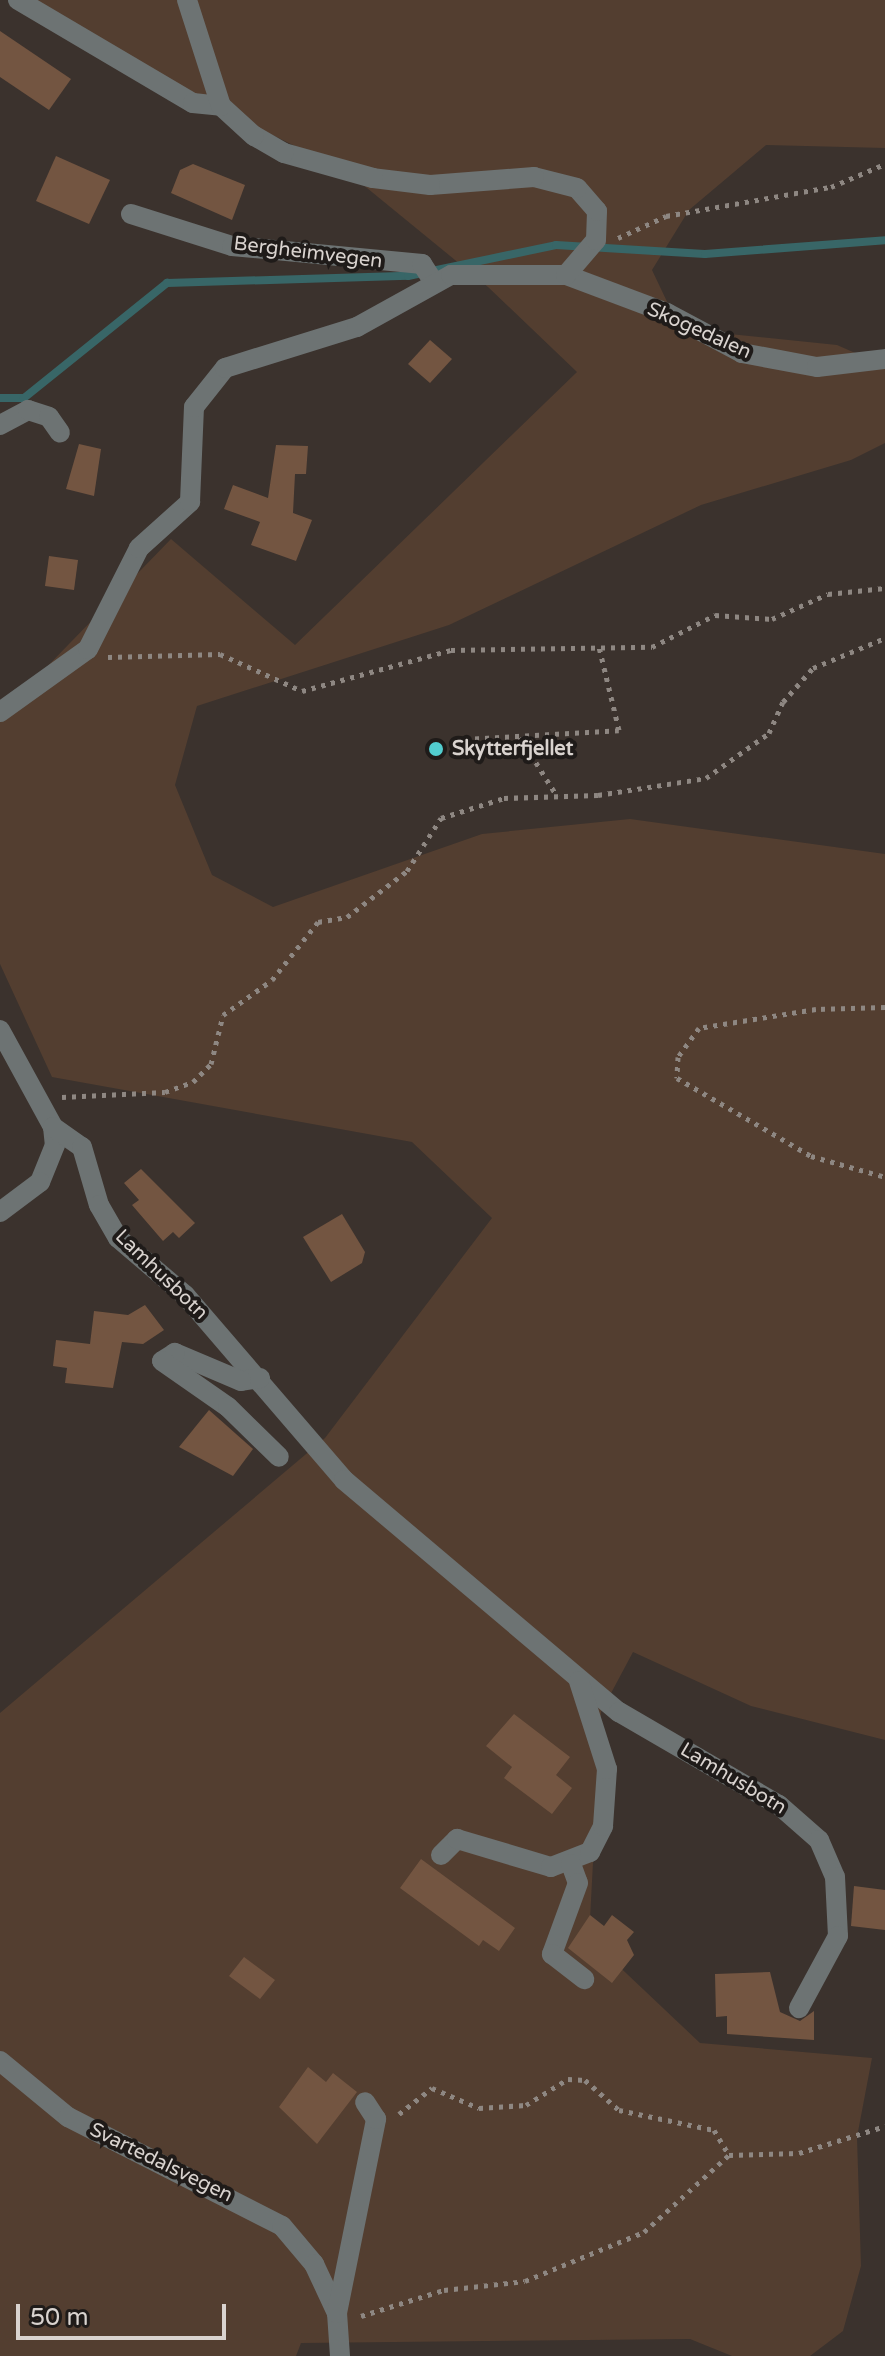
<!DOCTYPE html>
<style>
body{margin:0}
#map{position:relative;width:885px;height:2356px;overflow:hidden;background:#3b322d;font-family:"Varela Round",sans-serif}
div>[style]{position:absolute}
.green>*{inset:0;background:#533e30}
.stream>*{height:8px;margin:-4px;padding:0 4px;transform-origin:4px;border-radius:4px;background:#386667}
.building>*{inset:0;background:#735541}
.path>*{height:5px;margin-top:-2.5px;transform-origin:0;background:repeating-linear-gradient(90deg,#8e8782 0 4px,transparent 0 10px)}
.minor>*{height:20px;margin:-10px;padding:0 10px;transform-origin:10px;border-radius:10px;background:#6d7373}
.dots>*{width:22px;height:22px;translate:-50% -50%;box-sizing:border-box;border:4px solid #1f1b19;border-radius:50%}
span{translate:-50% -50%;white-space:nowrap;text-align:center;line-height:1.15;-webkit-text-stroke:8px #1f1b19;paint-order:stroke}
.street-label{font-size:20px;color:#d9d3cf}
.poi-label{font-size:20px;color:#d9d3cf;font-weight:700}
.left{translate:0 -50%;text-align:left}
.scale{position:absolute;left:16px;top:2304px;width:210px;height:36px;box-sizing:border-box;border:4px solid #d9d3cf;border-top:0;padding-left:10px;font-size:24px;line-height:28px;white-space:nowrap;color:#d9d3cf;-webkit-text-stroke:6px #1f1b19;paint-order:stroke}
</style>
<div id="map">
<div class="green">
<i style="clip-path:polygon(28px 0,885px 0,885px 148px,766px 145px,689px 210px,652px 270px,680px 329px,837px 345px,885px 366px,885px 443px,851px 460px,701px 505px,449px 625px,197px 706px,175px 785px,212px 875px,273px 907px,482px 834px,630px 819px,885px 854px,885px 1740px,751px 1706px,633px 1652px,601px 1712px,589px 1938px,700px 2043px,872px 2058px,857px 2137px,861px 2266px,843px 2331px,810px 2356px,732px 2356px,690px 2339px,301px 2343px,296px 2356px,0 2356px,0 1713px,325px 1438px,492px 1218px,412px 1142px,52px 1077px,0 964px,0 715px,171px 539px,295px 645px,577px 372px,488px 287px,345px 170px,149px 76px)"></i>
</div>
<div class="stream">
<i style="left:0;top:398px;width:24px"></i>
<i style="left:24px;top:398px;width:184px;rotate:-38.8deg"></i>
<i style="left:167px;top:283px;width:241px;rotate:-1.7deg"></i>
<i style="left:408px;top:276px;width:151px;rotate:-11.8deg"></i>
<i style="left:556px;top:245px;width:149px;rotate:3.5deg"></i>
<i style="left:705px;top:254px;width:181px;rotate:-4.4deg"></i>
</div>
<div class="building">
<i style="clip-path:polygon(0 31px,71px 79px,49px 110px,0 77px)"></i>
<i style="clip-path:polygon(56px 156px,110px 180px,89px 224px,36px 201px)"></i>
<i style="clip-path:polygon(193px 164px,245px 185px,232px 220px,171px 193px,180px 170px)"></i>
<i style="clip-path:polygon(430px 340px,452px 359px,430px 383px,408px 364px)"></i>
<i style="clip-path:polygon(79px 444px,101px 449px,94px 496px,66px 489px)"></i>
<i style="clip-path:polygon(276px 445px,308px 446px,306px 474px,295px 474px,293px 513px,312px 520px,296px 561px,251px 545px,260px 522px,224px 509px,233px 485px,268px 498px)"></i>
<i style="clip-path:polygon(49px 556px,78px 560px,74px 590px,45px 586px)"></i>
<i style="clip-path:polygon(141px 1169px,195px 1223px,179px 1238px,173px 1232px,163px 1241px,132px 1205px,139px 1200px,124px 1183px)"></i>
<i style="clip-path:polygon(342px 1214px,365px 1252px,362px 1263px,331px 1282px,303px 1237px)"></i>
<i style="clip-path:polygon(145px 1305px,164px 1330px,143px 1344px,122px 1342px,113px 1388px,65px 1383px,67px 1368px,53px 1366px,56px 1340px,90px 1344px,94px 1311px,128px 1315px)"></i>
<i style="clip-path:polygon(209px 1410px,253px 1449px,233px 1476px,179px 1447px)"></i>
<i style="clip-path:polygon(514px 1714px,570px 1757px,556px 1775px,572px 1788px,552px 1814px,504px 1778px,512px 1767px,486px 1746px)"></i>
<i style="clip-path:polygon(421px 1859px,515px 1928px,499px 1951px,483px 1940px,479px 1946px,400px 1888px)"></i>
<i style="clip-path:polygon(854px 1886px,885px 1890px,885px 1930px,851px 1926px)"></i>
<i style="clip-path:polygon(590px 1915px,604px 1926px,612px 1915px,634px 1932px,627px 1940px,634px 1955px,612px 1983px,568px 1948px)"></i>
<i style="clip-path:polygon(244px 1957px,275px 1980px,260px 1999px,229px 1976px)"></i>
<i style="clip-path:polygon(770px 1972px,780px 2012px,800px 2021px,814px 2011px,814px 2040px,727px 2034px,727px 2016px,716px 2017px,715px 1974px)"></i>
<i style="clip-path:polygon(308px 2067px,326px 2082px,333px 2073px,357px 2092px,317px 2144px,279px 2107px)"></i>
</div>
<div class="path">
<i style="left:618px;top:238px;width:53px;rotate:-24.6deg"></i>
<i style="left:666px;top:216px;width:168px;rotate:-10deg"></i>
<i style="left:831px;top:187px;width:59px;rotate:-23.1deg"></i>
<i style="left:108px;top:657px;width:112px;rotate:-1.5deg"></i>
<i style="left:220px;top:654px;width:90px;rotate:24.3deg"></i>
<i style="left:302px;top:691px;width:155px;rotate:-15.4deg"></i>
<i style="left:451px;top:650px;width:201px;rotate:-0.9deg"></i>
<i style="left:652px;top:647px;width:71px;rotate:-26.9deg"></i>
<i style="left:715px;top:615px;width:57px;rotate:4deg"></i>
<i style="left:772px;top:619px;width:61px;rotate:-24.1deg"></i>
<i style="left:828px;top:594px;width:57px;rotate:-6deg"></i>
<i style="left:520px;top:737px;width:70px;rotate:57.9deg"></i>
<i style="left:465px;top:739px;width:154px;rotate:-3.3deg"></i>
<i style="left:619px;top:730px;width:85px;rotate:-103.5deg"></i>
<i style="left:885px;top:1007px;width:69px;rotate:178.3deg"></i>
<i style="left:816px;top:1009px;width:119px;rotate:170.8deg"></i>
<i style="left:699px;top:1028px;width:36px;rotate:126deg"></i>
<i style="left:678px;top:1057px;width:21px;rotate:93deg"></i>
<i style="left:677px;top:1078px;width:155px;rotate:30.2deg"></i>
<i style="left:811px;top:1156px;width:77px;rotate:15.8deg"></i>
<i style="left:62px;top:1097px;width:103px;rotate:-2.8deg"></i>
<i style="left:165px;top:1092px;width:30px;rotate:-20deg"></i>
<i style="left:193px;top:1082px;width:25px;rotate:-45deg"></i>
<i style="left:211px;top:1064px;width:50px;rotate:-76.2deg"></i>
<i style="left:223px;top:1015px;width:60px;rotate:-35.5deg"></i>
<i style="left:272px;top:980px;width:74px;rotate:-51.6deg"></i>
<i style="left:318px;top:922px;width:29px;rotate:-10deg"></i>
<i style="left:347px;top:917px;width:76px;rotate:-37.5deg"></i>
<i style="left:407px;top:871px;width:63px;rotate:-57.3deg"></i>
<i style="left:441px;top:818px;width:66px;rotate:-17.6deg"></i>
<i style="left:504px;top:798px;width:94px;rotate:-1.8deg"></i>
<i style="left:598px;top:795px;width:109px;rotate:-8.9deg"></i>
<i style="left:706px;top:778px;width:77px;rotate:-35.5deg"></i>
<i style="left:769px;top:733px;width:34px;rotate:-66deg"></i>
<i style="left:783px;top:702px;width:45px;rotate:-48.6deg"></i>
<i style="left:813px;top:668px;width:78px;rotate:-22.6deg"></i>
<i style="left:399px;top:2114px;width:42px;rotate:-38.2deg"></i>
<i style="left:432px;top:2088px;width:51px;rotate:23.1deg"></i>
<i style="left:479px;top:2108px;width:47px;rotate:-3.7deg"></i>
<i style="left:526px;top:2105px;width:49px;rotate:-31.8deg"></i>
<i style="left:568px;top:2079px;width:17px;rotate:3deg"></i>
<i style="left:585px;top:2080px;width:45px;rotate:41.4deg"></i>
<i style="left:619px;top:2110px;width:97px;rotate:11.9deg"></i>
<i style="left:714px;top:2130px;width:29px;rotate:59deg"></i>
<i style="left:361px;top:2316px;width:87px;rotate:-17.4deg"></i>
<i style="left:444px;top:2290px;width:81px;rotate:-6.3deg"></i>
<i style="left:525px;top:2281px;width:129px;rotate:-22.4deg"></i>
<i style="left:644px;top:2232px;width:115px;rotate:-42.2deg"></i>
<i style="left:729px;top:2155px;width:70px;rotate:-1.6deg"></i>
<i style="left:799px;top:2153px;width:90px;rotate:-17.4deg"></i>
</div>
<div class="minor">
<i style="left:18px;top:0;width:203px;rotate:30.5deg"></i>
<i style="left:193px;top:103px;width:28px;rotate:6deg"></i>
<i style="left:131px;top:214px;width:106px;rotate:17.6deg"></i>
<i style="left:232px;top:246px;width:191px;rotate:5.4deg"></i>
<i style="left:422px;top:264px;width:20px;rotate:57deg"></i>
<i style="left:566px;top:275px;width:108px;rotate:20.6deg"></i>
<i style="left:667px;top:313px;width:85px;rotate:28.1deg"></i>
<i style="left:742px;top:353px;width:76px;rotate:10.6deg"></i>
<i style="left:817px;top:367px;width:68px;rotate:-6.7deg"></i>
<i style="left:0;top:425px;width:32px;rotate:-28deg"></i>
<i style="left:28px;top:410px;width:22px;rotate:18deg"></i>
<i style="left:49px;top:417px;width:19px;rotate:55deg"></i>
<i style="left:0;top:712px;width:108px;rotate:-35.6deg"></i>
<i style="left:88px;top:649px;width:113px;rotate:-63.2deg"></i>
<i style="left:139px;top:548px;width:69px;rotate:-42deg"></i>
<i style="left:190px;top:502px;width:95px;rotate:-87.6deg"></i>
<i style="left:194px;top:407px;width:50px;rotate:-51.5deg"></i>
<i style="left:225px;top:368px;width:138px;rotate:-17.3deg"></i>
<i style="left:357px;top:327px;width:107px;rotate:-29deg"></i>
<i style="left:451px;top:275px;width:115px"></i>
<i style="left:566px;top:275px;width:46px;rotate:-49.4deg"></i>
<i style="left:596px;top:240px;width:29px;rotate:-88deg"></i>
<i style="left:597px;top:211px;width:30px;rotate:-131deg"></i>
<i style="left:577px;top:188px;width:44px;rotate:-165.7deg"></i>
<i style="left:534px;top:177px;width:104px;rotate:175.6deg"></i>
<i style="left:430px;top:185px;width:57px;rotate:-173deg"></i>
<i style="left:373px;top:178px;width:92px;rotate:-164.3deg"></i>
<i style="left:284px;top:153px;width:34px;rotate:-150deg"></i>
<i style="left:254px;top:136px;width:45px;rotate:-137.7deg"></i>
<i style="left:221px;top:106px;width:111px;rotate:-107.8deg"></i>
<i style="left:0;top:1030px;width:111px;rotate:61.3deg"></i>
<i style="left:53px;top:1127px;width:18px;rotate:84deg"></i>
<i style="left:55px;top:1145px;width:40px;rotate:112deg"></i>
<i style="left:40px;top:1182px;width:50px;rotate:143.1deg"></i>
<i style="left:53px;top:1127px;width:35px;rotate:35deg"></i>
<i style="left:82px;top:1147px;width:60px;rotate:73.7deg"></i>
<i style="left:99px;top:1205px;width:38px;rotate:60deg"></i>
<i style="left:118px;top:1238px;width:88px;rotate:40.4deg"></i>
<i style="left:185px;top:1295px;width:244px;rotate:49.3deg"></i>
<i style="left:344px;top:1480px;width:360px;rotate:40.2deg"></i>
<i style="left:619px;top:1712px;width:185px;rotate:30.2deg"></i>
<i style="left:779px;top:1805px;width:53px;rotate:41.2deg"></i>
<i style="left:819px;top:1840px;width:40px;rotate:66.6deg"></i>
<i style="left:835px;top:1877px;width:59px;rotate:87.1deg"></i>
<i style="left:838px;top:1936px;width:82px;rotate:118.4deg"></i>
<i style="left:260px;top:1378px;width:19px;rotate:171deg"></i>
<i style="left:241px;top:1381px;width:72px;rotate:-157deg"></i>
<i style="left:175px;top:1353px;width:15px;rotate:148deg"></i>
<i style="left:162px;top:1361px;width:80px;rotate:34.9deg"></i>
<i style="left:228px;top:1407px;width:71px;rotate:44.4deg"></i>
<i style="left:441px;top:1855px;width:23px;rotate:-45deg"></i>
<i style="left:457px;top:1839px;width:98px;rotate:16.6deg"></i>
<i style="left:551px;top:1867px;width:42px;rotate:-21deg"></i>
<i style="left:590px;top:1852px;width:29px;rotate:-63deg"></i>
<i style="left:603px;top:1826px;width:57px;rotate:-86deg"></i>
<i style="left:607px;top:1769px;width:92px;rotate:-107.7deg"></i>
<i style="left:571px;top:1864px;width:20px;rotate:70deg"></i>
<i style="left:578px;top:1883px;width:76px;rotate:110.1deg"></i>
<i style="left:552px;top:1954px;width:41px;rotate:38deg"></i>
<i style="left:0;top:2061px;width:88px;rotate:39.5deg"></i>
<i style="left:68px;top:2117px;width:240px;rotate:27deg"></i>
<i style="left:282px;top:2226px;width:50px;rotate:49.9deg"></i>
<i style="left:314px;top:2264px;width:54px;rotate:64.9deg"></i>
<i style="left:337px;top:2313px;width:43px;rotate:86deg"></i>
<i style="left:337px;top:2313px;width:198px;rotate:-78.6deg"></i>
<i style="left:376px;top:2119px;width:20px;rotate:-123deg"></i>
</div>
<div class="dots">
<i style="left:436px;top:749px;background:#52cdcf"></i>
</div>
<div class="street-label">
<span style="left:308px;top:253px;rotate:7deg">Bergheimvegen</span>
<span style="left:699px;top:331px;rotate:24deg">Skogedalen</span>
<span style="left:161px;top:1275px;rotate:44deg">Lamhusbotn</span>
<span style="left:733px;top:1779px;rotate:31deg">Lamhusbotn</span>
<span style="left:161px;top:2163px;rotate:26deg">Svartedalsvegen</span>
</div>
<div class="poi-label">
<span class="left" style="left:452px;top:749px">Skytterfjellet</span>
</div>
<div class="scale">50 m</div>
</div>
